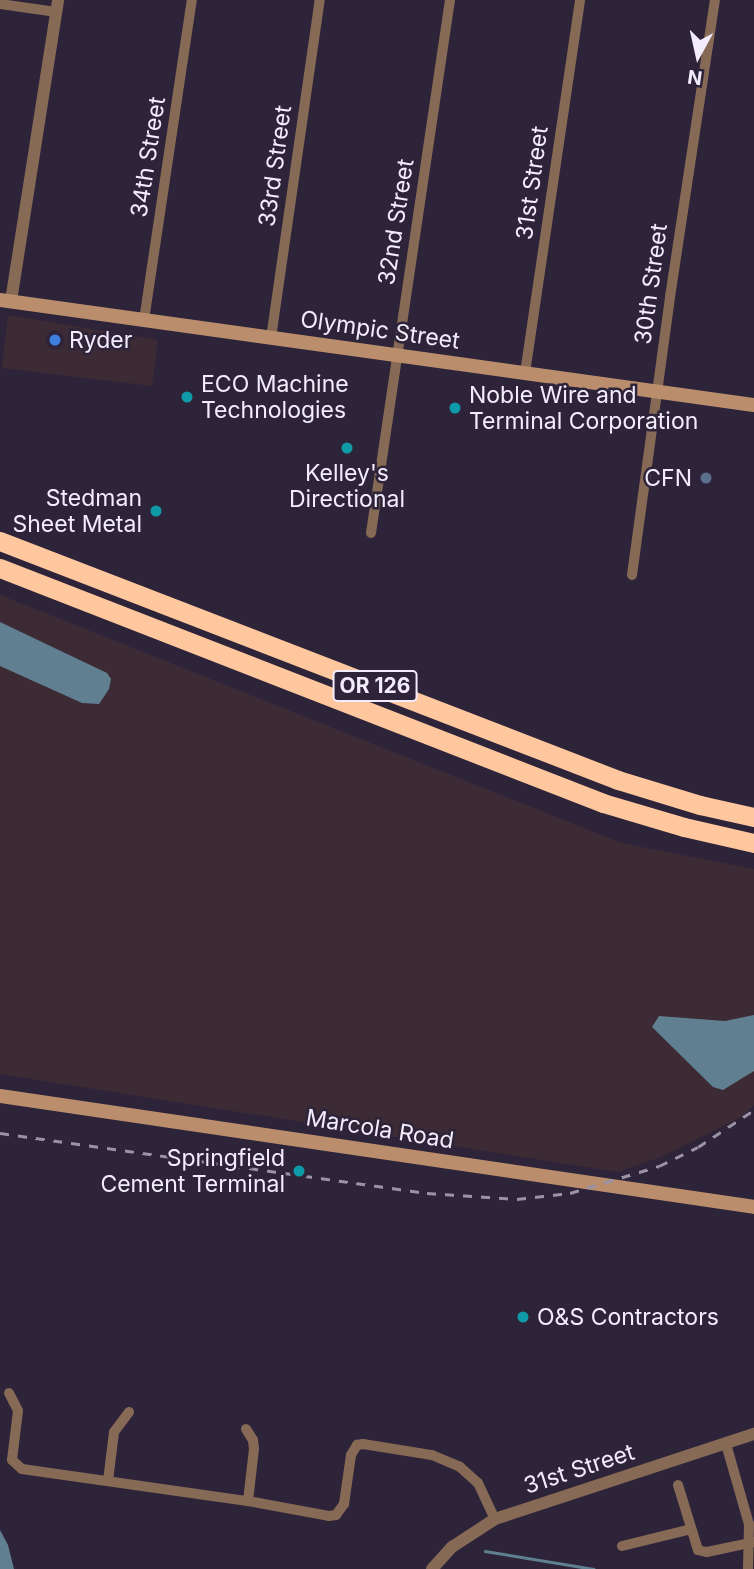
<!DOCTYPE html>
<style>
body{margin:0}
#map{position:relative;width:754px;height:1569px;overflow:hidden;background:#2e243a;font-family:Inter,sans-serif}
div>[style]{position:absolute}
.industrial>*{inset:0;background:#3c2b34}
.water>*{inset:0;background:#607f90}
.stream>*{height:2.5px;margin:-1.25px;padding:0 1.25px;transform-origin:1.25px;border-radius:1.25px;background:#607f90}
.minor>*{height:10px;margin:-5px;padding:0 5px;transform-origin:5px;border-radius:5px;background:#866a56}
.tertiary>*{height:12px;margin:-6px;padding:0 6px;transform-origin:6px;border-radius:6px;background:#866a56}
.secondary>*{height:14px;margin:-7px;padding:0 7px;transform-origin:7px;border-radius:7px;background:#ba8e6d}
.motorway>*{height:19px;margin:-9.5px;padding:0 9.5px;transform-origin:9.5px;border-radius:9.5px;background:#fec79e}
.rail>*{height:2.5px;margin-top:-1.25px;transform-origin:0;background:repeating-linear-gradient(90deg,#9b93a5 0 9px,transparent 0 18px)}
.dots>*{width:19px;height:19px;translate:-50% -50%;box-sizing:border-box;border:4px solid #2e243a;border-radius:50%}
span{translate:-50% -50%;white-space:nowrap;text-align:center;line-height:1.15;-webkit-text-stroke:5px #2e243a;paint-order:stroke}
.shield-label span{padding:2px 5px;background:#2e243a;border:2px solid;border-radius:5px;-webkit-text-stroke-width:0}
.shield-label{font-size:21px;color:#f3ecfc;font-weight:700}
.street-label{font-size:23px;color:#f3ecfc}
.poi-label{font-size:23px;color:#f3ecfc}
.left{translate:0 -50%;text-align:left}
.right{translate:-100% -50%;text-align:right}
.north{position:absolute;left:663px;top:21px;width:70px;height:70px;-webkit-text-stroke:5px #2e243a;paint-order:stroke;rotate:188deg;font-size:19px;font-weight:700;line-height:28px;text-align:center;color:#f3ecfc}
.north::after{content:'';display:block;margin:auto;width:24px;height:32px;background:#f3ecfc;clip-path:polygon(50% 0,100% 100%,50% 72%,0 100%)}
</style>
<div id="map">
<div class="industrial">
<i style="clip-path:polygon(8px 315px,158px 340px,152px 386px,2px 368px)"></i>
<i style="clip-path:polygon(0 595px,621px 843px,754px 869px,754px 1105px,741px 1117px,661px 1157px,617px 1172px,0 1074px)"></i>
</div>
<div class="water">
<i style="clip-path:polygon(0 622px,107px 673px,111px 679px,109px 689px,99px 704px,82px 703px,0 666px)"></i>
<i style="clip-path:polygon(754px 1015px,754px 1071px,723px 1090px,713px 1087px,652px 1027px,659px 1016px,725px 1021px)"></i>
<i style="clip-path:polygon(0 1530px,8px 1545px,14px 1569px,0 1569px)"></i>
</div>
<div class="stream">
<i style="left:485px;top:1551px;width:110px;rotate:9.4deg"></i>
</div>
<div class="minor">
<i style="left:0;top:4px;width:57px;rotate:8.1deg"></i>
<i style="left:144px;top:320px;width:324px;rotate:-81.5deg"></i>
<i style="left:271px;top:338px;width:342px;rotate:-81.8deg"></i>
<i style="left:525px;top:373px;width:377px;rotate:-81.6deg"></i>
<i style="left:371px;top:533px;width:539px;rotate:-81.57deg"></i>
<i style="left:632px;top:575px;width:281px;rotate:-82.2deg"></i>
<i style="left:670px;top:297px;width:300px;rotate:-81.4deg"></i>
<i style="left:9px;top:1393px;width:20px;rotate:63deg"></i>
<i style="left:18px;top:1411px;width:49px;rotate:97deg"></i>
<i style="left:12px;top:1460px;width:13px;rotate:42deg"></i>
<i style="left:22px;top:1469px;width:228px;rotate:8.1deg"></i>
<i style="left:248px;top:1501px;width:82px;rotate:10.5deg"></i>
<i style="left:329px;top:1516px;width:7px;rotate:-8deg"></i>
<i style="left:336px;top:1515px;width:14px;rotate:-54deg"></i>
<i style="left:344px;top:1504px;width:49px;rotate:-81.9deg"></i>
<i style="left:351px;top:1455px;width:12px;rotate:-59deg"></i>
<i style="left:357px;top:1445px;width:6px;rotate:-9deg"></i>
<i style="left:363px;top:1444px;width:70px;rotate:9.1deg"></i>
<i style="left:432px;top:1455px;width:30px;rotate:23deg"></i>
<i style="left:460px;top:1467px;width:24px;rotate:42deg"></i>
<i style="left:478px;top:1483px;width:40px;rotate:65deg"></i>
<i style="left:246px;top:1429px;width:13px;rotate:58deg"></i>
<i style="left:253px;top:1440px;width:9px;rotate:84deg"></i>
<i style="left:254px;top:1449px;width:52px;rotate:96.6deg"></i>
<i style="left:726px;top:1444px;width:83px;rotate:74deg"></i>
<i style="left:749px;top:1524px;width:45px;rotate:91.3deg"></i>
<i style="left:108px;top:1481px;width:49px;rotate:-83deg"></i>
<i style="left:114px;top:1432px;width:25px;rotate:-53deg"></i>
<i style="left:678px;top:1485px;width:68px;rotate:72.9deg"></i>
<i style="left:698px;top:1550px;width:9px;rotate:13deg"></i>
<i style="left:707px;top:1552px;width:48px;rotate:-12deg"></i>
<i style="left:622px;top:1546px;width:71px;rotate:-13.8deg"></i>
</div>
<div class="tertiary">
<i style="left:11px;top:301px;width:305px;rotate:-81.1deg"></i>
<i style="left:432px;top:1569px;width:30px;rotate:-48deg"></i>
<i style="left:452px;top:1547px;width:51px;rotate:-33.1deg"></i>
<i style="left:495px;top:1519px;width:273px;rotate:-18.2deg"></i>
</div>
<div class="secondary">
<i style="left:0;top:300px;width:761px;rotate:7.93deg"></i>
<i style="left:0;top:1096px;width:762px;rotate:8.37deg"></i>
</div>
<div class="motorway">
<i style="left:0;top:541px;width:663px;rotate:21.14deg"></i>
<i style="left:618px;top:780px;width:86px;rotate:17deg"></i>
<i style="left:700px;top:805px;width:55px;rotate:12.5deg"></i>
<i style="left:0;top:568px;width:647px;rotate:21.29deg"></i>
<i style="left:603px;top:803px;width:84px;rotate:16.5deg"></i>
<i style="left:684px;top:827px;width:72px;rotate:12.9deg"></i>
</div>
<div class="rail">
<i style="left:0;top:1133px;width:431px;rotate:8deg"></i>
<i style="left:427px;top:1193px;width:90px;rotate:3.8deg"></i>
<i style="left:517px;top:1199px;width:53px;rotate:-6.5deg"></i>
<i style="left:570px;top:1193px;width:93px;rotate:-16.9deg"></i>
<i style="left:659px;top:1166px;width:43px;rotate:-26deg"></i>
<i style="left:698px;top:1147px;width:67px;rotate:-33.5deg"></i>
</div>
<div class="dots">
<i style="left:55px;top:340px;background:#3f7fe0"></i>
<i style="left:187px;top:397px;background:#0f9aa8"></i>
<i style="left:455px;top:408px;background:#0f9aa8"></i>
<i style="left:347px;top:448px;background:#0f9aa8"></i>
<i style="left:706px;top:478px;background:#5c6f8a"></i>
<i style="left:156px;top:511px;background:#0f9aa8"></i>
<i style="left:299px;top:1171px;background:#0f9aa8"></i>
<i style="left:523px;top:1317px;background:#0f9aa8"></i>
</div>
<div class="shield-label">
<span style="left:375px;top:686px">OR 126</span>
</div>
<div class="street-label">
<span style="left:148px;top:157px;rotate:-81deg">34th Street</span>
<span style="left:275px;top:166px;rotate:-82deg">33rd Street</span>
<span style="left:532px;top:183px;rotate:-82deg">31st Street</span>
<span style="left:396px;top:222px;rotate:-81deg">32nd Street</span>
<span style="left:651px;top:284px;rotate:-82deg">30th Street</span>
<span style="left:380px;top:330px;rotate:8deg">Olympic Street</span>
<span style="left:380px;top:1129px;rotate:9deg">Marcola Road</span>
<span style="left:579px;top:1469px;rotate:-18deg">31st Street</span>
</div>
<div class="poi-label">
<span class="left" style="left:69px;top:340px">Ryder</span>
<span class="left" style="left:201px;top:397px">ECO Machine<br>Technologies</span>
<span class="left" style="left:469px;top:408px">Noble Wire and<br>Terminal Corporation</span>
<span style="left:347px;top:486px">Kelley's<br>Directional</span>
<span class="right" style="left:692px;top:478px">CFN</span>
<span class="right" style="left:142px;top:511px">Stedman<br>Sheet Metal</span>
<span class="right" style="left:285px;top:1171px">Springfield<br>Cement Terminal</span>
<span class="left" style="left:537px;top:1317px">O&amp;S Contractors</span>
</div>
<div class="north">N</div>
</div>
